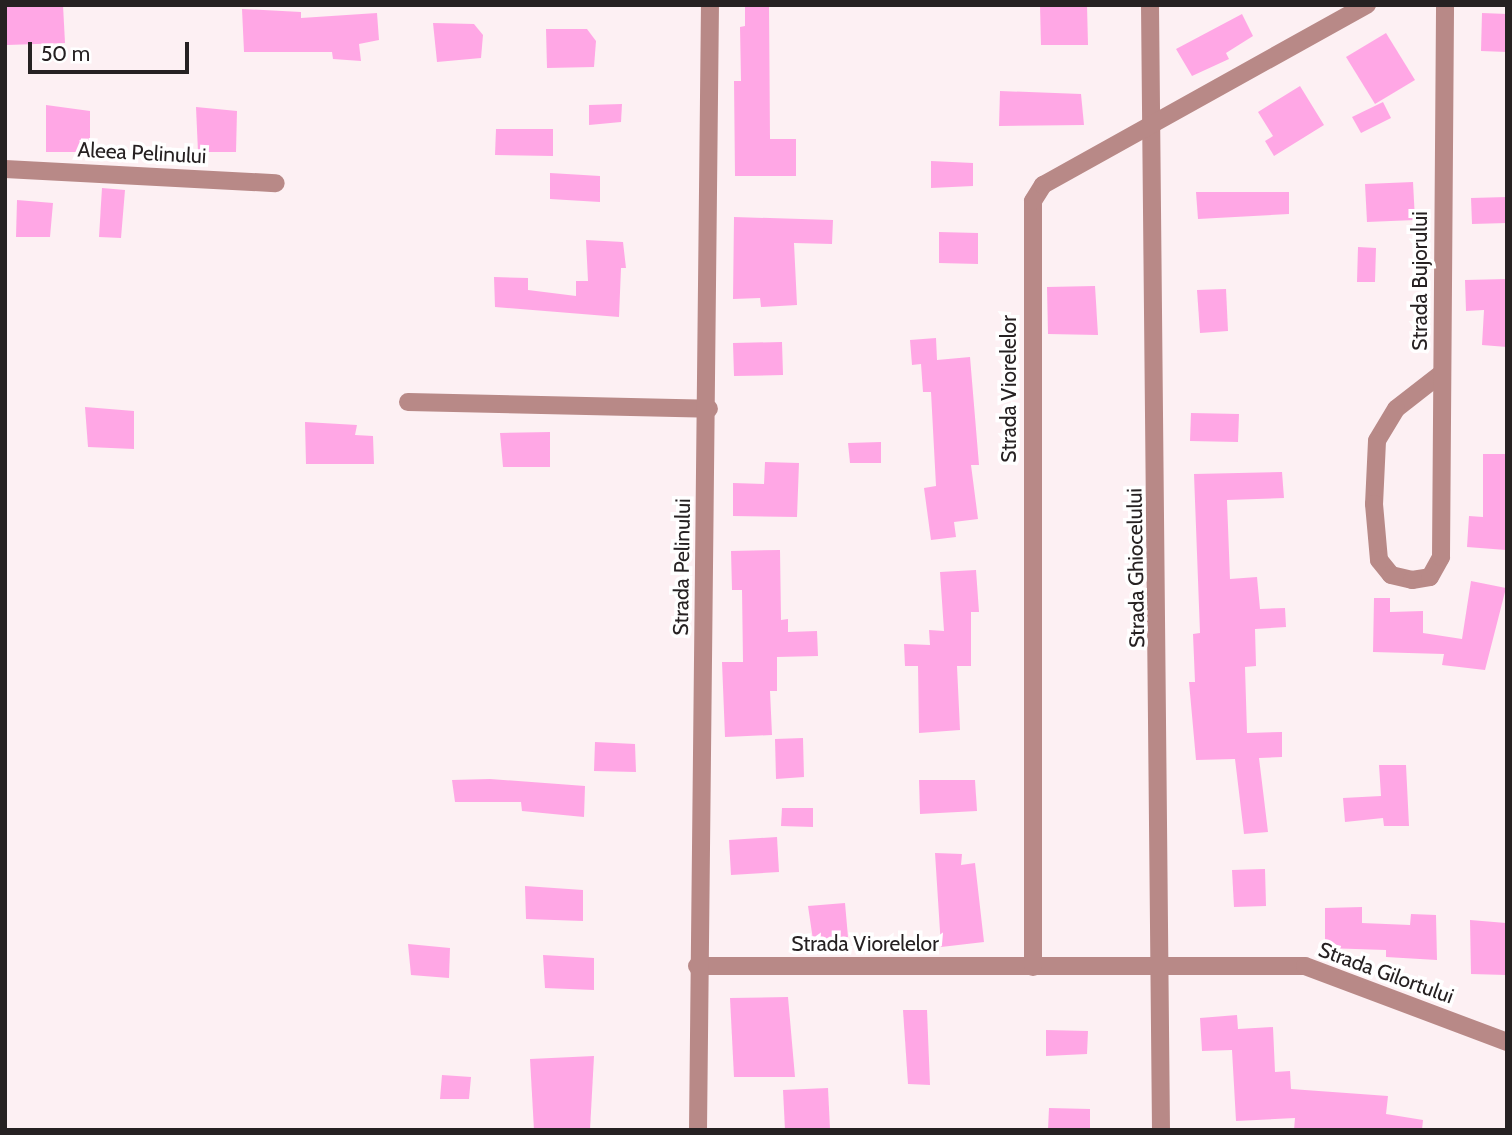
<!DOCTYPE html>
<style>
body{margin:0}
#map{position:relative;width:1512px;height:1135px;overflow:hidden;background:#fdf0f3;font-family:Cabin,sans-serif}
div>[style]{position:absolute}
.building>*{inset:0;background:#ffa7e5}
.minor>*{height:18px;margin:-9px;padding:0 9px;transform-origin:9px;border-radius:9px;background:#b88987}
span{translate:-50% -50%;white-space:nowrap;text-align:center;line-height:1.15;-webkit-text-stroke:7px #fff;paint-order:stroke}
.street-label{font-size:21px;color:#262122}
.frame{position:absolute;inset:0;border:7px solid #262122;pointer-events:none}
.scale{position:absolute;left:28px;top:42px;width:161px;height:32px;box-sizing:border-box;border:4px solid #262122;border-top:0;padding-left:9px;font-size:21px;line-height:24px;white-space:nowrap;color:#262122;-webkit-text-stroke:5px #fff;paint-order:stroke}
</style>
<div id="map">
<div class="building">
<i style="clip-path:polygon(6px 5px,63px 5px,65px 43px,7px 45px)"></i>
<i style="clip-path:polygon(745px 5px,769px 5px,770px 139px,796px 139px,796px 176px,735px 176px,734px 81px,741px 81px,740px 27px,745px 26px)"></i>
<i style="clip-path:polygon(1087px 5px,1088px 45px,1041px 45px,1040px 6px)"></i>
<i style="clip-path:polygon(242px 9px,301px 12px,301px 18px,377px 13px,379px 40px,359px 44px,361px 61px,333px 59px,332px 52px,244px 52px)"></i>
<i style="clip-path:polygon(1482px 13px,1507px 14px,1507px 52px,1481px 51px)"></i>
<i style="clip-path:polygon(1242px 14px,1253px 36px,1226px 53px,1229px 59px,1192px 76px,1176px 49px)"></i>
<i style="clip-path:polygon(433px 23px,474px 24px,483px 35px,481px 58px,437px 62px)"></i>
<i style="clip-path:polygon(546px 29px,587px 29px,596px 41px,594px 67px,547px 68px)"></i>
<i style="clip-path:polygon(1386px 33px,1415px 80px,1375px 104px,1346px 57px)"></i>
<i style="clip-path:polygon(1300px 86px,1324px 125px,1274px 156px,1265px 141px,1273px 136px,1258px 112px)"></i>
<i style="clip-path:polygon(1000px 91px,1081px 94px,1084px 125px,999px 126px)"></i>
<i style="clip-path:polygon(1383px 102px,1391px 118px,1361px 133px,1352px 117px)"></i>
<i style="clip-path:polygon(622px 104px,621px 122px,589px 125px,589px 105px)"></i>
<i style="clip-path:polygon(46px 105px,90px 111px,90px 152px,46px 152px)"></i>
<i style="clip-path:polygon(196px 107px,237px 111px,236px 152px,198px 152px)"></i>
<i style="clip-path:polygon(496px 129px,553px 129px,553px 156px,495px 155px)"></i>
<i style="clip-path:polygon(931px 161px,973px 163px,973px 186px,931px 188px)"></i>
<i style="clip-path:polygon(550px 173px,600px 176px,600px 202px,550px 199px)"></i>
<i style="clip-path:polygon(1413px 182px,1415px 220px,1367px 222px,1365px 184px)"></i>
<i style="clip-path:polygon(102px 188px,125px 190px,121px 238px,99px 237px)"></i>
<i style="clip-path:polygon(1196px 192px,1289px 192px,1289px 214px,1198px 219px)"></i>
<i style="clip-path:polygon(1507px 197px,1507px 223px,1472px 224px,1471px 198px)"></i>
<i style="clip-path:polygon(17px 200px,53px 203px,50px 237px,16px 237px)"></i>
<i style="clip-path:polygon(734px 217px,833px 220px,832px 244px,794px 243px,797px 305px,761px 307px,760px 298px,733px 299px)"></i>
<i style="clip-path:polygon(939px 232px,978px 233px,978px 264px,939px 263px)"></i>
<i style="clip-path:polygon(586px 240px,623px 242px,626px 268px,621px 268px,619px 317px,495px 307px,494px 277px,528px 278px,528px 290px,576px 296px,576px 281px,588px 281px)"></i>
<i style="clip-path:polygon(1358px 247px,1376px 248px,1375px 282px,1357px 282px)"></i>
<i style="clip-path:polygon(1507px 279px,1507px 347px,1482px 345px,1484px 310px,1466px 311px,1465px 280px)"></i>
<i style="clip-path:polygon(1095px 286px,1098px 335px,1048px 334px,1047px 287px)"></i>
<i style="clip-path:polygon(1226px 289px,1228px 331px,1200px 333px,1197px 290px)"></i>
<i style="clip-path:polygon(936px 338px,937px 360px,970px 357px,979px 465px,971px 465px,978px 519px,954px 522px,956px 537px,931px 540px,924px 488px,936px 486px,931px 392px,923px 392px,921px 364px,912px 365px,910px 340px)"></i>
<i style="clip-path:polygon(782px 342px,783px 375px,734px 376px,733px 343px)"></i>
<i style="clip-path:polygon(85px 407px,134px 411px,134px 449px,88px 447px)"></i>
<i style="clip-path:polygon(1191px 413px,1239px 414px,1238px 442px,1190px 441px)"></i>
<i style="clip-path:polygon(305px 422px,357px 425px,355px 435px,373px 436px,374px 464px,306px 464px)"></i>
<i style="clip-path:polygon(550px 432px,550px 467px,503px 467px,500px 433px)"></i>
<i style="clip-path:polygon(881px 442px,881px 463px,850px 463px,848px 443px)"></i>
<i style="clip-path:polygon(1483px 454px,1507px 454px,1506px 550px,1467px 547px,1469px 516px,1483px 517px)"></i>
<i style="clip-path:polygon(765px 462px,799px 463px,797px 517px,733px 516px,733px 483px,764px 484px)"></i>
<i style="clip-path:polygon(1282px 472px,1284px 498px,1227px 500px,1230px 579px,1257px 577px,1260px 609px,1285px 608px,1286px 627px,1255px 629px,1256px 666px,1245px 667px,1247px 733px,1282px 732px,1282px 757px,1259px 758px,1268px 832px,1244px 834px,1235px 759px,1196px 760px,1189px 682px,1195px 682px,1193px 634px,1200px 633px,1194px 474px)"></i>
<i style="clip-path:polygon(780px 550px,781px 620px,788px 619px,788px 632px,817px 631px,818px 656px,777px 657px,777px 691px,770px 691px,772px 735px,725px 737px,722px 662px,743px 662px,742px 590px,732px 590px,731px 551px)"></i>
<i style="clip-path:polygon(976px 570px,979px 612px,971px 612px,971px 666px,957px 666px,960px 730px,919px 733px,918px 666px,905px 666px,904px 644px,930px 645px,929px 630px,944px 631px,940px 572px)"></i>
<i style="clip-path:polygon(1471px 581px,1506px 588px,1485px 670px,1442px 665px,1444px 654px,1373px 652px,1374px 598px,1390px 598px,1390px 612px,1423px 611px,1423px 633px,1462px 639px)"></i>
<i style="clip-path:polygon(803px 738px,804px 777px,776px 779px,775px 739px)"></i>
<i style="clip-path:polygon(595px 742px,635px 744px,636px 772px,594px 771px)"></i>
<i style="clip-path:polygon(1379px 765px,1406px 765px,1409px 826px,1384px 826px,1383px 818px,1345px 822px,1343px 798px,1381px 796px)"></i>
<i style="clip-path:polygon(490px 779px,585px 786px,584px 817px,522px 811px,521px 802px,455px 802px,452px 780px)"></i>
<i style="clip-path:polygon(919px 780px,975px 780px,977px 811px,920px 814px)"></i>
<i style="clip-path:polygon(782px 808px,813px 808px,813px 827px,781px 826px)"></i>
<i style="clip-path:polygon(777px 837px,779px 872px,731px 875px,729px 840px)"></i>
<i style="clip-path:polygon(935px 853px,962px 854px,961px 865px,975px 863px,984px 942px,941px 947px)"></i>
<i style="clip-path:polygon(1265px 869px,1266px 906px,1234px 907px,1232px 870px)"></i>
<i style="clip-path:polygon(525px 886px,583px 890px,583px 921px,526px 919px)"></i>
<i style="clip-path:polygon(845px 903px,848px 937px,813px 940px,808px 906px)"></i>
<i style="clip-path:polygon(1362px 907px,1362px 923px,1410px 925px,1411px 914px,1436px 915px,1437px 960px,1386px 957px,1386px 950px,1325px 948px,1325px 908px)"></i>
<i style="clip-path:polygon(1470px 920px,1506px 923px,1506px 975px,1471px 974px)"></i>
<i style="clip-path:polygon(408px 944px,450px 948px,449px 978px,411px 975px)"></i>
<i style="clip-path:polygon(543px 955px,594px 958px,594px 990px,545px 988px)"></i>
<i style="clip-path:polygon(788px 997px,795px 1077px,734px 1077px,730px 998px)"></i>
<i style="clip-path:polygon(903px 1010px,927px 1010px,930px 1085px,908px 1084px)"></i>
<i style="clip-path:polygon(1237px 1015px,1238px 1029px,1273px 1027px,1275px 1072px,1290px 1071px,1291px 1089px,1388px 1096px,1386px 1114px,1423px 1120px,1422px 1130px,1294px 1130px,1295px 1118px,1236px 1121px,1232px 1050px,1202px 1051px,1200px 1018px)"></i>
<i style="clip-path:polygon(1046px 1030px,1088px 1031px,1087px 1054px,1046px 1056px)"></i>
<i style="clip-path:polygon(594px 1056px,590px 1130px,534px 1130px,530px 1059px)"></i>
<i style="clip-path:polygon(442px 1075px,471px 1077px,469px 1099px,440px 1099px)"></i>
<i style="clip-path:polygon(828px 1088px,830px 1129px,785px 1130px,783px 1090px)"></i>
<i style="clip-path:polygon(1049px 1108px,1090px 1109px,1090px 1130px,1048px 1130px)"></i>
</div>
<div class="minor">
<i style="left:1150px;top:5px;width:1125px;rotate:89.44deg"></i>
<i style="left:5px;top:169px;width:271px;rotate:3deg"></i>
<i style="left:1442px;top:373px;width:58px;rotate:142deg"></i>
<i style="left:1396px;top:409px;width:37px;rotate:121deg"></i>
<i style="left:1377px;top:441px;width:63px;rotate:92.7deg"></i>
<i style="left:1374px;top:504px;width:56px;rotate:84.9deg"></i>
<i style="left:1379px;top:560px;width:19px;rotate:51deg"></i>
<i style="left:1391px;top:575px;width:22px;rotate:13deg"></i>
<i style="left:1412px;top:580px;width:18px;rotate:-9deg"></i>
<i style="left:1430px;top:577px;width:23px;rotate:-61deg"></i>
<i style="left:1441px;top:557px;width:552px;rotate:-89.58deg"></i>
<i style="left:408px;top:402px;width:301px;rotate:1.3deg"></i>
<i style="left:697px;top:966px;width:608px"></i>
<i style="left:1305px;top:966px;width:216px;rotate:20.6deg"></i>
<i style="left:1033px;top:967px;width:766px;rotate:-90deg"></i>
<i style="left:1033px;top:201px;width:19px;rotate:-58deg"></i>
<i style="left:1043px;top:185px;width:371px;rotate:-29.1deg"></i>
<i style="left:698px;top:1130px;width:1125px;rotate:-89.39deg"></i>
</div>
<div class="street-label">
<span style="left:142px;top:153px;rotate:3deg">Aleea Pelinului</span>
<span style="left:1420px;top:281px;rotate:-90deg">Strada Bujorului</span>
<span style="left:1009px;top:389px;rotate:-90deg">Strada Viorelelor</span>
<span style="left:682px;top:567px;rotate:-89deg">Strada Pelinului</span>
<span style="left:1136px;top:568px;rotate:-91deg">Strada Ghiocelului</span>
<span style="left:865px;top:944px">Strada Viorelelor</span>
<span style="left:1386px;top:973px;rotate:20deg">Strada Gilortului</span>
</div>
<div class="frame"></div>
<div class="scale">50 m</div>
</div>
